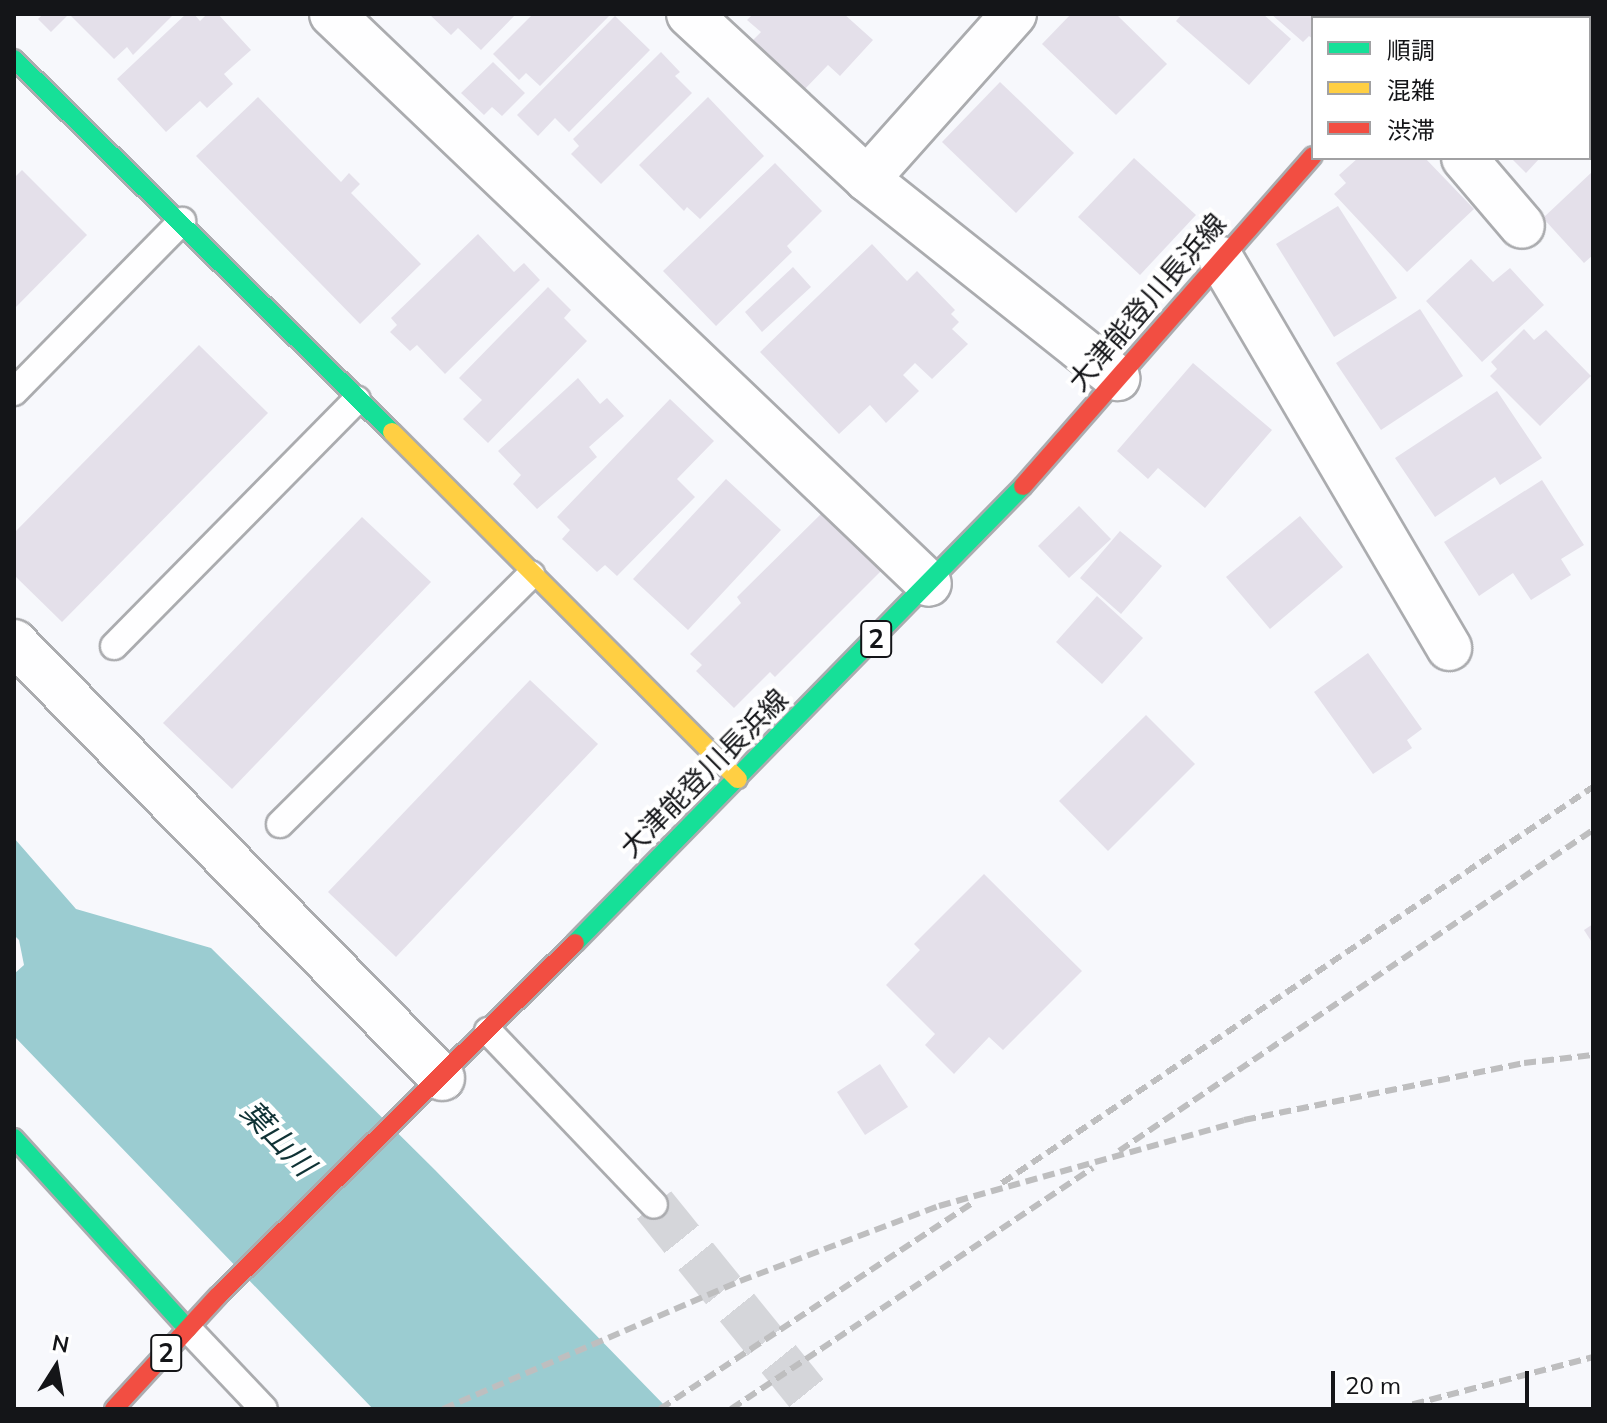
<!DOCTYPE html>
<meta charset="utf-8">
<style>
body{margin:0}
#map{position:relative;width:1607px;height:1423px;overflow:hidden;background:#f7f8fc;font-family:Mulish,"Noto Sans JP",sans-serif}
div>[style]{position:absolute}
.water>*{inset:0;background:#9bccd1}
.building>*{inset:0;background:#e4e0ea}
.street-tunnel>*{height:44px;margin-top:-22px;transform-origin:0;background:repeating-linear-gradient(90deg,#d5d6da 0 44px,transparent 0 66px)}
.roads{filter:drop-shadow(2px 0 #abacaf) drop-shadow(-2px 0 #abacaf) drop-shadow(0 2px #abacaf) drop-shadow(0 -2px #abacaf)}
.lane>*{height:26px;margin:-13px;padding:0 13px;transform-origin:13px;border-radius:13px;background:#fefeff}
.street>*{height:44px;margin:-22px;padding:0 22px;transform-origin:22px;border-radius:22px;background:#fefeff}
.fast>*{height:18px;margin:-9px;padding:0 9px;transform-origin:9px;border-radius:9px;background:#16e098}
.slow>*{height:18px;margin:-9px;padding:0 9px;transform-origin:9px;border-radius:9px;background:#ffcf43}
.jam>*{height:18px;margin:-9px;padding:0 9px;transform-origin:9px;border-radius:9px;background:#f24e42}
.rail>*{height:6px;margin-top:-3px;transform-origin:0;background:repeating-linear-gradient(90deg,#bebebf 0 12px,transparent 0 18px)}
span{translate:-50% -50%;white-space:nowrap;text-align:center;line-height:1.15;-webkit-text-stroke:8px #fff;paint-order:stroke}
.shield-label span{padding:2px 6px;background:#fff;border:2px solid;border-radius:6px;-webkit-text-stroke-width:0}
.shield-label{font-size:26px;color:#141518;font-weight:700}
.street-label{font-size:28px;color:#141518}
.water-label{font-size:30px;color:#0f3235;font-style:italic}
.frame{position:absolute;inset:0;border:16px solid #141518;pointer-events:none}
.legend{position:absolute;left:1311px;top:16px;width:280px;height:144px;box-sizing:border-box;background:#fff;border:2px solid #a1a1a3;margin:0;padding:10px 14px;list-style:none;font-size:24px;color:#141518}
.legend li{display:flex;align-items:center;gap:16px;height:40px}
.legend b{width:40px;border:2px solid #a1a1a3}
.north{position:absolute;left:16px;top:1327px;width:80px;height:80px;-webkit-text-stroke:6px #fff;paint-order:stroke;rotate:11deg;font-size:22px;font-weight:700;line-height:32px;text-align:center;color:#141518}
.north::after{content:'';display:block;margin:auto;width:28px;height:36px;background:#141518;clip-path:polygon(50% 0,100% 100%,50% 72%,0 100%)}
.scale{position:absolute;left:1331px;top:1371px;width:198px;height:36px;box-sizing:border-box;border:4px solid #141518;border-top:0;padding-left:10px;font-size:24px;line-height:28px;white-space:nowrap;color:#141518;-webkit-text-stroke:6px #fff;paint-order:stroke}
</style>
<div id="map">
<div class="water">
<i style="clip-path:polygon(14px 838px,76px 909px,211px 948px,435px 1170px,668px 1409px,373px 1409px,14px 1036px,14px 974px,24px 965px,19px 940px,14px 935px)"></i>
</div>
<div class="building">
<i style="clip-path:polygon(43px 14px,174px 14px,133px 55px,127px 47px,114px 59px,69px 14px,51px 32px,38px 19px)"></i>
<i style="clip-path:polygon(186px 14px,194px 14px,200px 21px,207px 14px,218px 14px,251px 50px,224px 74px,233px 84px,207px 108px,200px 101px,166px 132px,117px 79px)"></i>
<i style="clip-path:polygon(429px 14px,516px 14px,481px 50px,458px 28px,451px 35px)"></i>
<i style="clip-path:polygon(533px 14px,611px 14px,540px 86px,526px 73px,519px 80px,493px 54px)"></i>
<i style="clip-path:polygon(753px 14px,844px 14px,873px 40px,840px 76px,828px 65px,803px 91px,750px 43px,761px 32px,747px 20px)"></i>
<i style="clip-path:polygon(1071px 14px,1116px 14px,1167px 64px,1116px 115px,1042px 44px)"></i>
<i style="clip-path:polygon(1182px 14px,1263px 14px,1291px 39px,1249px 85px,1176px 21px)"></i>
<i style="clip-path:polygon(1271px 14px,1359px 14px,1363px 18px,1313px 18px,1313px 39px,1309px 36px,1303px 42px)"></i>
<i style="clip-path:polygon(615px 16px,650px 50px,569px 132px,555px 118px,538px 136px,517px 115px)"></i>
<i style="clip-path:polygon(661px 52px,680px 72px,675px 76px,692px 93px,601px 184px,571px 154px,579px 146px,573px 139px)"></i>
<i style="clip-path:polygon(493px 62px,525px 93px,502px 116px,492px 107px,484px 115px,461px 93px)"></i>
<i style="clip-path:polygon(1000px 82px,1074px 153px,1016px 213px,942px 142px)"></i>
<i style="clip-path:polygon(258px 97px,341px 182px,349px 173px,360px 184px,351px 193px,421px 264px,360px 324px,196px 156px)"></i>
<i style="clip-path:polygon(708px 97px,764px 156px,700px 219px,687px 207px,684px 211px,639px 165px)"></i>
<i style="clip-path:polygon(1134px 158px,1196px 215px,1140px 275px,1078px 217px)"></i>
<i style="clip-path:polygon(1358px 158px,1425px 158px,1474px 209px,1407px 272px,1334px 194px,1346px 183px,1339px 175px)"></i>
<i style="clip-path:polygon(1511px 158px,1540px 158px,1526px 173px)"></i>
<i style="clip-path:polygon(775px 163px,822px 211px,787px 246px,792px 252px,716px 326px,663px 271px)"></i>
<i style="clip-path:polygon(22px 170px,87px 235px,14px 309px,14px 178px)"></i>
<i style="clip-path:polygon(1593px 171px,1593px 255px,1584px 263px,1543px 218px)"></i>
<i style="clip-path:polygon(1338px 206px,1397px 298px,1334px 337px,1276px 244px)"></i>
<i style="clip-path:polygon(478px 234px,514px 272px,524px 263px,540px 280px,445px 374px,417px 345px,410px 351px,390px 332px,397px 325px,391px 318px)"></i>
<i style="clip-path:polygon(872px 244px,907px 281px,917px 271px,955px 310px,951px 314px,959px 322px,952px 329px,968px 344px,932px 379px,915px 363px,903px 375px,919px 391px,886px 423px,870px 405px,839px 434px,760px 352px)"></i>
<i style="clip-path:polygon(1471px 259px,1493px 282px,1510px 268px,1544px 305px,1482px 362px,1426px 301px)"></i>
<i style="clip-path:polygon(793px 267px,811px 287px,762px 332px,745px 312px)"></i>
<i style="clip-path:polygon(548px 287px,571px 310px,564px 318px,587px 341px,488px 443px,463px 419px,482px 400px,459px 378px)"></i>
<i style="clip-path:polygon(1420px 309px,1463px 376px,1381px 430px,1336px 363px)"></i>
<i style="clip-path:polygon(1524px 329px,1534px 340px,1546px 330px,1591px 376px,1540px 426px,1490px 376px,1497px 369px,1491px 362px)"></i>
<i style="clip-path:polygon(199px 345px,268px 413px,62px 622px,14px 575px,14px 533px)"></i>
<i style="clip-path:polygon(1193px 363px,1272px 430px,1205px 508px,1158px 468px,1148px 479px,1117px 451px)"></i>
<i style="clip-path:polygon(578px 378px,600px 404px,607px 398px,624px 416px,589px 447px,597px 457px,537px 509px,513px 484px,521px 475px,498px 451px)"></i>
<i style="clip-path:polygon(1497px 391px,1542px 458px,1500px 485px,1495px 477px,1435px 517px,1395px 458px)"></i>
<i style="clip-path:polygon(670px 399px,714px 441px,677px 479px,695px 497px,617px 576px,605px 565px,597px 572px,562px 539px,570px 530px,557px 517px)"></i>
<i style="clip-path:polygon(726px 479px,781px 530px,688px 630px,633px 579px)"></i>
<i style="clip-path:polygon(1542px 480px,1584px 545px,1561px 559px,1571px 575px,1531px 600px,1513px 573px,1479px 596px,1444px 542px)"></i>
<i style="clip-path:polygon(1079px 506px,1111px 539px,1069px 578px,1038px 546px)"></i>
<i style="clip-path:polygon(823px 512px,882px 570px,775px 677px,770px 672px,734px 708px,696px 671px,702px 665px,690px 654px,741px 603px,737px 597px)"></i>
<i style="clip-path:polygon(1300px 516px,1343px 567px,1270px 629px,1226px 577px)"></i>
<i style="clip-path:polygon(362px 517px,431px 582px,232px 789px,163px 723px)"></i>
<i style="clip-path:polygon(1120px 531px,1162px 566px,1121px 614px,1080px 578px)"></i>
<i style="clip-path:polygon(1097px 596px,1143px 638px,1102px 684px,1056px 642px)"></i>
<i style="clip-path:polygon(1368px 653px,1422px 729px,1407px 740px,1412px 748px,1373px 774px,1314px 692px)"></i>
<i style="clip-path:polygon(530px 680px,598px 744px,396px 957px,328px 892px)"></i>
<i style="clip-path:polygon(1146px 715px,1195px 764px,1108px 851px,1059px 801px)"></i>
<i style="clip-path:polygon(984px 874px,1082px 971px,1003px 1050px,989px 1037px,954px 1074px,925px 1045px,935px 1034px,886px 985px,920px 950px,914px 944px)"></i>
<i style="clip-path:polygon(1593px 924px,1593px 944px,1584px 930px)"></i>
<i style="clip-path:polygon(880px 1064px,908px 1107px,865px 1135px,837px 1092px)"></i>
</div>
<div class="street-tunnel">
<i style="left:654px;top:1205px;width:262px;rotate:51deg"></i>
</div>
<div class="roads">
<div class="lane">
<i style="left:14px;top:392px;width:240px;rotate:-45.5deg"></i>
<i style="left:114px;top:646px;width:346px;rotate:-45.4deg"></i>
<i style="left:280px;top:824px;width:354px;rotate:-44.8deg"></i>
<i style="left:488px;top:1031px;width:240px;rotate:46.3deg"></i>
<i style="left:188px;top:1329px;width:110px;rotate:46.5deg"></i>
</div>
<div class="street">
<i style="left:332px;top:14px;width:825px;rotate:43.67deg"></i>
<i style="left:689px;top:14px;width:243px;rotate:42.8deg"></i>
<i style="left:1014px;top:14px;width:221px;rotate:131.7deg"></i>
<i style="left:867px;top:179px;width:320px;rotate:38.5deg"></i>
<i style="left:1547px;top:14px;width:6px;rotate:45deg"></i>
<i style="left:1589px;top:55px;width:6px;rotate:45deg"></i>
<i style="left:1464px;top:158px;width:89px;rotate:49.5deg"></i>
<i style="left:1221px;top:259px;width:451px;rotate:59.6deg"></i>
<i style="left:14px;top:642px;width:611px;rotate:45.53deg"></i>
</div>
<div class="fast">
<i style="left:14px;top:59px;width:531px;rotate:44.62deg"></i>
<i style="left:575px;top:943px;width:640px;rotate:-45.57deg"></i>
<i style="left:14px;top:1138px;width:258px;rotate:47.7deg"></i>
</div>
<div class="slow">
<i style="left:1437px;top:18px;width:6px;rotate:-45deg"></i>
<i style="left:392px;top:432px;width:490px;rotate:45.1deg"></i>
</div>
<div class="jam">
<i style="left:1023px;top:486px;width:439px;rotate:-48.7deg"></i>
<i style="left:114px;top:1409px;width:154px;rotate:-47.4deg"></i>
<i style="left:218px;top:1296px;width:502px;rotate:-44.68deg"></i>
</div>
</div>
<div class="rail">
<i style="left:1119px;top:1151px;width:572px;rotate:-34.11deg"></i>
<i style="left:1002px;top:1183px;width:711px;rotate:-33.82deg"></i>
<i style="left:443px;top:1409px;width:323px;rotate:-23.3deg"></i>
<i style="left:740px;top:1281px;width:213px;rotate:-20.7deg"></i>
<i style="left:939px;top:1206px;width:317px;rotate:-15.7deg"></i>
<i style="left:1244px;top:1120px;width:286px;rotate:-11.5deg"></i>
<i style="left:1524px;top:1063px;width:69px;rotate:-6.6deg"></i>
<i style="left:660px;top:1409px;width:377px;rotate:-33.4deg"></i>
<i style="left:731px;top:1409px;width:435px;rotate:-33.7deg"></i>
<i style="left:1395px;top:1409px;width:205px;rotate:-14.7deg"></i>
</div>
<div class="shield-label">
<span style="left:876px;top:639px">2</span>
<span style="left:166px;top:1353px">2</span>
</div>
<div class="street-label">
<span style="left:1147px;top:302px;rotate:-49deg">大津能登川長浜線</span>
<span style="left:704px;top:773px;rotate:-45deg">大津能登川長浜線</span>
</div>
<div class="water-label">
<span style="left:278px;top:1138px;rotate:46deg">葉山川</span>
</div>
<div class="frame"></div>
<ul class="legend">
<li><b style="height:10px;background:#16e098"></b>順調</li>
<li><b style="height:10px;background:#ffcf43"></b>混雑</li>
<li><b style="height:10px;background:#f24e42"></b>渋滞</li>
</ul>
<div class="north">N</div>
<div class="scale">20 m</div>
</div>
